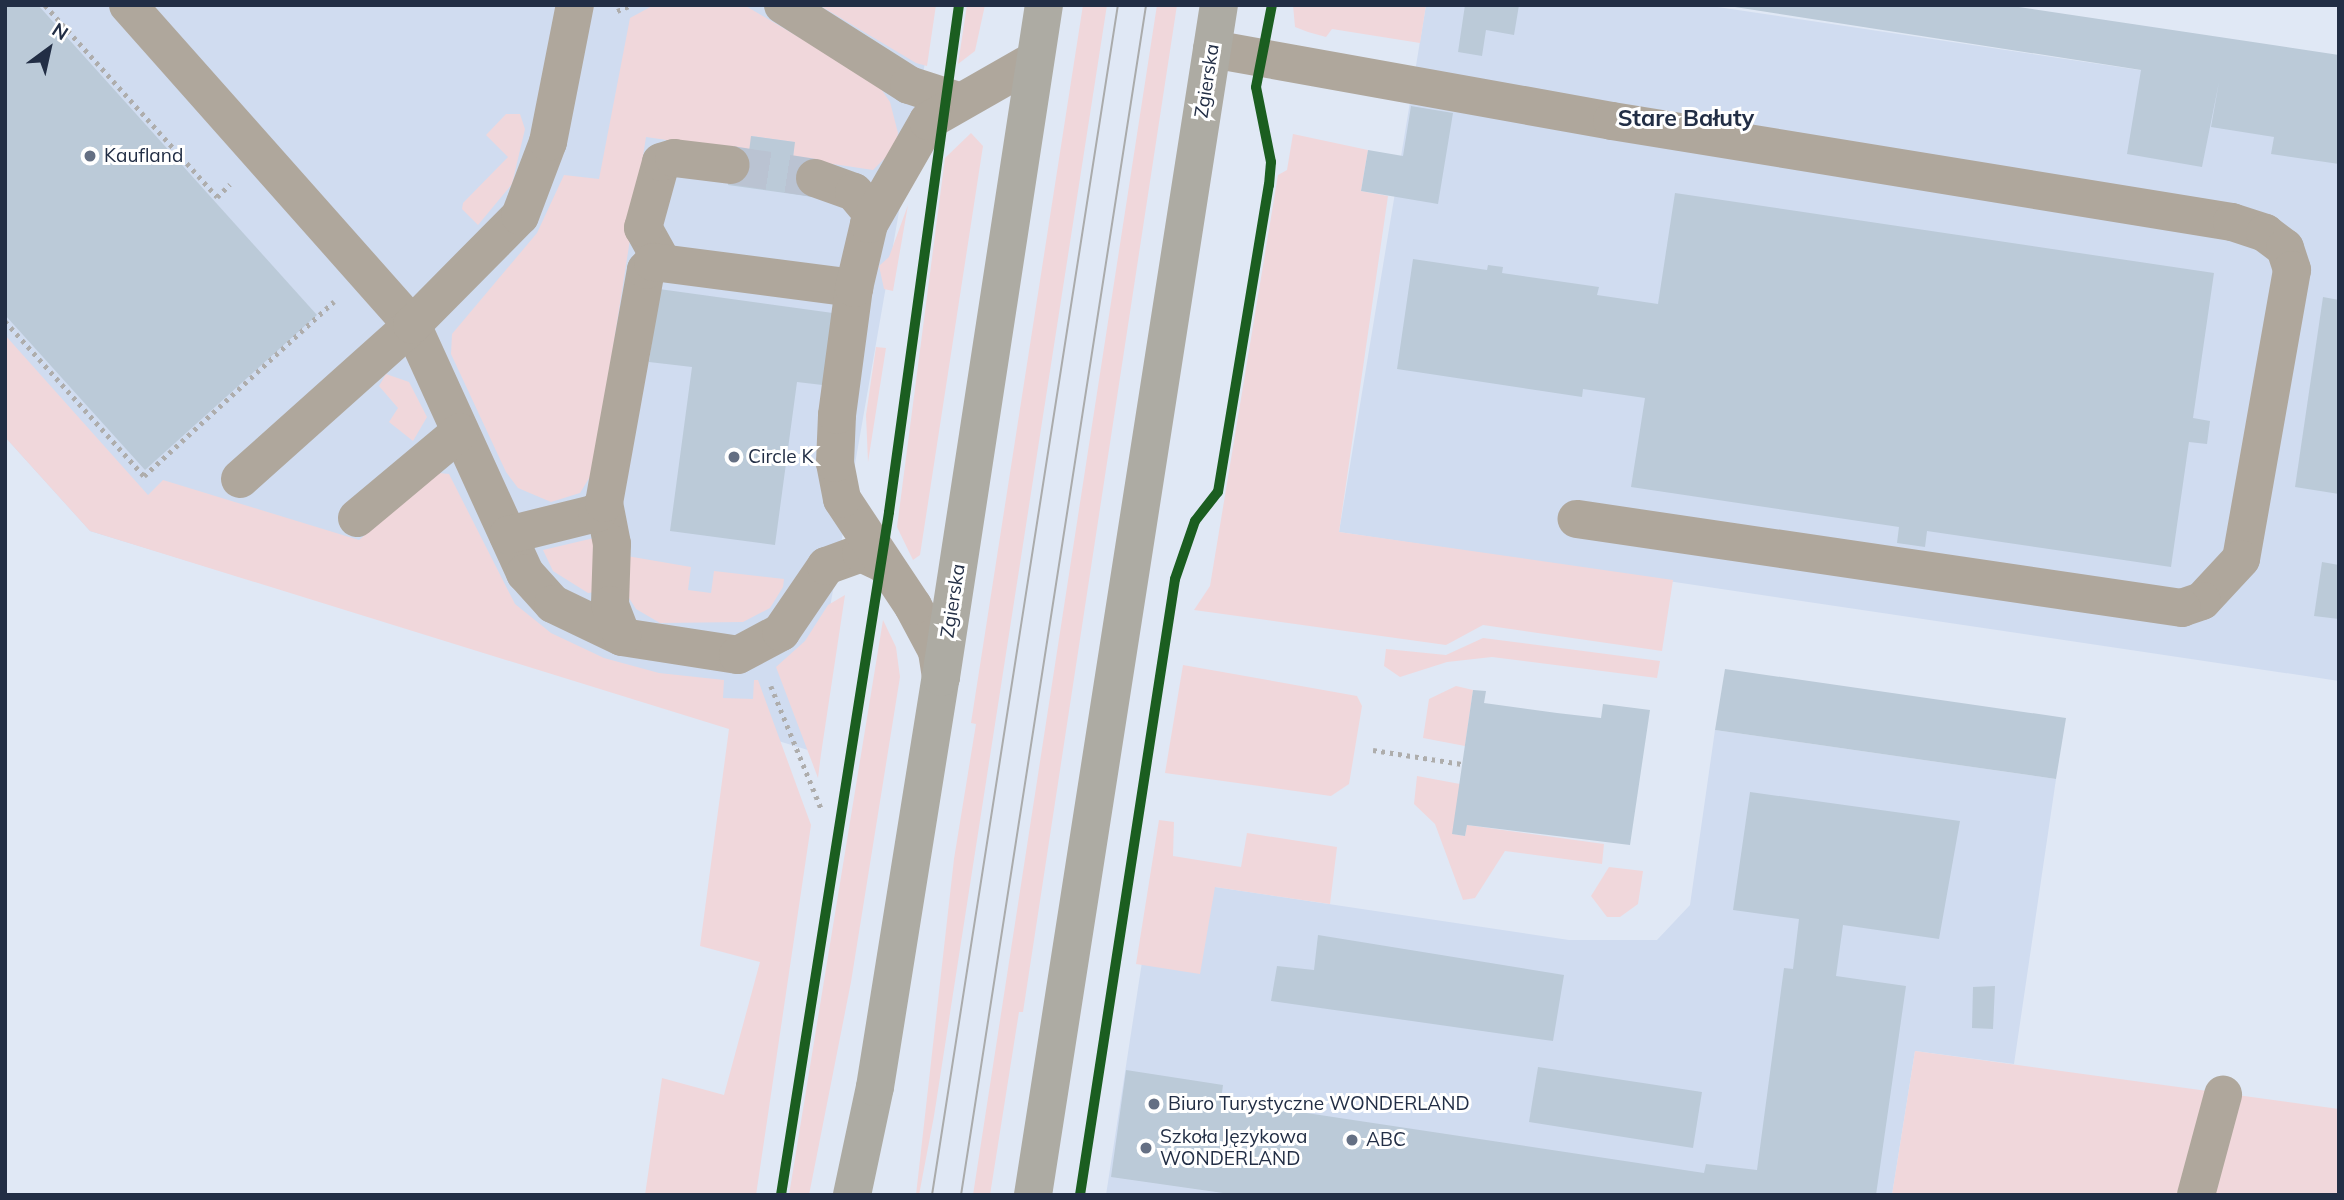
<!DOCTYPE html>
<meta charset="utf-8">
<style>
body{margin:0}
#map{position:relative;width:2344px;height:1200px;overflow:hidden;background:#e0e8f5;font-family:Mulish,sans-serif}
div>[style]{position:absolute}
.built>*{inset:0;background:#d0dcf0}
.green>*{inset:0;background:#f0d7db}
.building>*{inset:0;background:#bbcad8}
.minor-tunnel>*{height:38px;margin-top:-19px;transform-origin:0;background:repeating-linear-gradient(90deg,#bac3d2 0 38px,transparent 0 57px)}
.path>*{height:4.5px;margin-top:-2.25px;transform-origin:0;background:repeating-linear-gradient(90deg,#aeadac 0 3.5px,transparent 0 8.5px)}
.minor>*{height:38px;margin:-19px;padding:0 19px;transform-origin:19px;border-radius:19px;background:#afa79c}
.major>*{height:38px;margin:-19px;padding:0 19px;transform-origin:19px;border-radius:19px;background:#adaba3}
.tram>*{height:2px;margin:-1px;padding:0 1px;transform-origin:1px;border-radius:1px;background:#aaabab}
.cycleway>*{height:10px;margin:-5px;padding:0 5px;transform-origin:5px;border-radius:5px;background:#1b5e20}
.dots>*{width:19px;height:19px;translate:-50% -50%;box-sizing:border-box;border:4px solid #fff;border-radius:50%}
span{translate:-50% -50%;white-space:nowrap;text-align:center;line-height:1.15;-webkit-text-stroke:6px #fff;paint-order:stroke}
.street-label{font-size:19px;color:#222e45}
.poi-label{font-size:19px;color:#222e45}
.left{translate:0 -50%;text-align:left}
.quarter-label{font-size:23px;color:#222e45;font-weight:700}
.frame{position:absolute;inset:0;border:7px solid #222e45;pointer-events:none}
.north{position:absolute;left:14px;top:14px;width:70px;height:70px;-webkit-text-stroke:5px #fff;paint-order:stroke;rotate:33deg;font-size:19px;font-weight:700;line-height:28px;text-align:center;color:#222e45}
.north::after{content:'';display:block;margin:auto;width:24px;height:32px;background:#222e45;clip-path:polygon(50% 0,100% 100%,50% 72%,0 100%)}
</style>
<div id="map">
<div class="built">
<i style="clip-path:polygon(5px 5px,935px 5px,824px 642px,821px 754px,90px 531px,5px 437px)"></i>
<i style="clip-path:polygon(1426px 5px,1704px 5px,2339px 100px,2339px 681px,1339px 532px)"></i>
<i style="clip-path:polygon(1715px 730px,2056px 779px,2014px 1064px,1915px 1051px,1892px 1195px,1106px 1195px,1155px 878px,1569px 940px,1657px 940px,1690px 905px)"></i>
</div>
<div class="green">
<i style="clip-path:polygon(654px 5px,744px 5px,877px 83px,890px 102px,898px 133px,895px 148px,873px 170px,793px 158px,794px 142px,752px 136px,749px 152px,646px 137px,594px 470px,580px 493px,551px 502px,518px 488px,506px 472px,451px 354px,452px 334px,537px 233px,564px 175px,599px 179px,630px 18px)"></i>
<i style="clip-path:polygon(819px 5px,936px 5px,927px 66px,916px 63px)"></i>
<i style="clip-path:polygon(967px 5px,985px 5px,975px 51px,958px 64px)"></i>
<i style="clip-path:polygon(1083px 5px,1107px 5px,934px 1116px,919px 1195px,916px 1195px,954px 859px,976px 724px,971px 723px)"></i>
<i style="clip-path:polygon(1157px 5px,1177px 5px,1023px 1012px,1019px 1012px,990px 1195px,973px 1195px)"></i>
<i style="clip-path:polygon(1293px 5px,1426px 5px,1420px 43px,1332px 29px,1326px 37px,1308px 32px,1295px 27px)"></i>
<i style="clip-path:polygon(506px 114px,520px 114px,525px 129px,512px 184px,478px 225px,462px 209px,463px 203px,508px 157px,486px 135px)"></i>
<i style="clip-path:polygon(971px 133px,983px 146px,920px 555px,913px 560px,897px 527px,945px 158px)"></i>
<i style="clip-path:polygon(1293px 134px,1368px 150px,1361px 191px,1388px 196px,1339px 532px,1673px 580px,1662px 651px,1483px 625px,1446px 645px,1194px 610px,1210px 586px,1278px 175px,1287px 170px)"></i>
<i style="clip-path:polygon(908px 205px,893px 291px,884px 289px,879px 266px,889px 257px)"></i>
<i style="clip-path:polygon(5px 335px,148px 495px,163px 480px,359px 540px,439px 473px,449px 474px,515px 604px,551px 633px,604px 658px,659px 673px,724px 680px,723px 698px,753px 699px,754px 680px,758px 680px,811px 825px,756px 1195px,645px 1195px,662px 1078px,724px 1095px,760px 962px,700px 946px,729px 729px,90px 531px,5px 437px)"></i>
<i style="clip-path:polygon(876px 347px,886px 348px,868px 462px,866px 415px)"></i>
<i style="clip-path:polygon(386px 374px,409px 382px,427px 417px,413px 441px,389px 422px,398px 408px,379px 386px)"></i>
<i style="clip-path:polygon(594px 538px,595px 592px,588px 593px,553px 571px,543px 550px)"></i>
<i style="clip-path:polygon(627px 556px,691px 567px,688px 590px,711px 593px,714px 571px,784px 579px,783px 587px,770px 608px,743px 622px,660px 623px,636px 609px,629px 598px)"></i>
<i style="clip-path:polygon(845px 595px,821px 754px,818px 778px,776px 667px,805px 641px,828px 605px)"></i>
<i style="clip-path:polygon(883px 620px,896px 647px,900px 677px,851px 982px,809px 1195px,789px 1195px)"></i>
<i style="clip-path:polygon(1483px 638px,1660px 661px,1657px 678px,1492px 657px,1447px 662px,1400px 677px,1384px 666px,1386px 649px,1446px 655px)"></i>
<i style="clip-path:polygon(1183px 665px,1357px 696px,1362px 706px,1349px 784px,1331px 796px,1165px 773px)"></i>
<i style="clip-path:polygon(1456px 686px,1473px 690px,1465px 746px,1423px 738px,1429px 699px)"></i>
<i style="clip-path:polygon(1417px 776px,1460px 784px,1453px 834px,1465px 836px,1467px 825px,1604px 844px,1602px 864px,1505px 851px,1475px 898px,1463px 900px,1435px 824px,1414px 804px)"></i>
<i style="clip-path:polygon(1159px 820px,1174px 822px,1173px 856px,1241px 867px,1247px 833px,1337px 847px,1330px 904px,1215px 887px,1200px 974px,1136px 964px)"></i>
<i style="clip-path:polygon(1609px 867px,1643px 871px,1638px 904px,1620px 917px,1607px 917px,1591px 896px)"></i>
<i style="clip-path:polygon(1915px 1051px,2339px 1109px,2339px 1195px,1892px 1195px)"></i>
</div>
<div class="building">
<i style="clip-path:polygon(5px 5px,38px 5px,317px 315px,145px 470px,5px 315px)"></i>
<i style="clip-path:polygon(1465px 5px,1519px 5px,1514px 35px,1486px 30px,1482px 56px,1458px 52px)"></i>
<i style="clip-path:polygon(1722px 5px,2005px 5px,2339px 55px,2339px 164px,2271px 154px,2274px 137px,2211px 127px,2219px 82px,2202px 167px,2127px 154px,2141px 70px)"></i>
<i style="clip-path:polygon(1411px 106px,1453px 113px,1438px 204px,1361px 191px,1368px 150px,1403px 156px)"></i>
<i style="clip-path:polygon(751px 136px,795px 142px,793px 158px,817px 161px,813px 197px,728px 185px,733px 150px,749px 152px)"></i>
<i style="clip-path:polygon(1675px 193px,2214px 273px,2193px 418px,2210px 421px,2207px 444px,2189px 442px,2171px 567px,1927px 531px,1925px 547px,1897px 543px,1899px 527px,1631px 487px,1645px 398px,1583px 389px,1582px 397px,1397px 369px,1413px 259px,1487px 270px,1488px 265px,1503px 267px,1502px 273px,1599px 287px,1597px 295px,1658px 304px)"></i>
<i style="clip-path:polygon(659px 289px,840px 314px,831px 386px,797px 382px,775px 545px,670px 531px,692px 367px,649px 362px)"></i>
<i style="clip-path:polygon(2323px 297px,2339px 300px,2339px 494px,2295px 487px)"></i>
<i style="clip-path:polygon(2322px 562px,2339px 565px,2339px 619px,2314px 616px)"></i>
<i style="clip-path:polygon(1725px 669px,2066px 718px,2056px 779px,1715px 730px)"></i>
<i style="clip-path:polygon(1473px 690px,1486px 691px,1484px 703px,1557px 713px,1601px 718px,1603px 704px,1650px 710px,1630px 845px,1467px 825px,1465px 836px,1452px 834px)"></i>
<i style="clip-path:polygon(1750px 792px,1960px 821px,1939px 939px,1843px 925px,1836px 976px,1906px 986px,1876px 1195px,1237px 1195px,1111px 1177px,1126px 1070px,1223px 1085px,1221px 1100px,1704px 1173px,1706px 1164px,1757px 1170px,1784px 968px,1793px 969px,1799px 919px,1733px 910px)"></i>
<i style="clip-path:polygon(1318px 935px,1564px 975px,1553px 1041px,1271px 1001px,1277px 966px,1314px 970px)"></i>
<i style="clip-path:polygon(1995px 986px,1993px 1029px,1972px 1028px,1973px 987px)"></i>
<i style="clip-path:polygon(1538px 1067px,1702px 1092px,1693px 1148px,1529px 1122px)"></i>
</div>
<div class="minor-tunnel">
<i style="left:731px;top:165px;width:85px;rotate:8.8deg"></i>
</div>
<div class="path">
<i style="left:45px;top:5px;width:258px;rotate:48.1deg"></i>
<i style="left:217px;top:197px;width:18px;rotate:-45deg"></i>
<i style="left:617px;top:11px;width:16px;rotate:-22deg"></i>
<i style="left:5px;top:321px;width:208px;rotate:48.1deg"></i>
<i style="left:144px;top:476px;width:258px;rotate:-42.6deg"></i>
<i style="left:771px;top:686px;width:132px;rotate:67.7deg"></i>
<i style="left:1373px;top:750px;width:90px;rotate:8.9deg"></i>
</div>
<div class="minor">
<i style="left:128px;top:5px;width:428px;rotate:48.4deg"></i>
<i style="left:412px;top:325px;width:273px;rotate:65.5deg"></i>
<i style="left:525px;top:573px;width:42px;rotate:47.9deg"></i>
<i style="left:553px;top:604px;width:76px;rotate:25.6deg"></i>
<i style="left:622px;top:637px;width:117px;rotate:8.8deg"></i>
<i style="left:738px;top:655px;width:49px;rotate:-28.1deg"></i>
<i style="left:781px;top:632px;width:80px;rotate:-55.7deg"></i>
<i style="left:826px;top:566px;width:37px;rotate:-20deg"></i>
<i style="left:861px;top:553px;width:23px;rotate:25deg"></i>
<i style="left:783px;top:5px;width:149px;rotate:32.4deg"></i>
<i style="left:909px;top:85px;width:52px;rotate:18.1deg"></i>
<i style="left:1212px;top:49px;width:406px;rotate:10.2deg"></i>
<i style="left:1612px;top:121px;width:628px;rotate:9.25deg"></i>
<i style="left:2232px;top:222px;width:35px;rotate:18deg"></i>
<i style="left:2265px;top:233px;width:25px;rotate:37deg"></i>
<i style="left:2285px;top:248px;width:23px;rotate:72deg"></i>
<i style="left:2292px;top:270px;width:293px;rotate:100deg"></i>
<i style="left:2241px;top:559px;width:57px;rotate:132.9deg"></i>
<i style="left:2202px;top:601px;width:21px;rotate:161deg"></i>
<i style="left:2182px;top:608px;width:612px;rotate:-171.63deg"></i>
<i style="left:815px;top:178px;width:41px;rotate:19.7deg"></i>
<i style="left:854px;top:192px;width:30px;rotate:50deg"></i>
<i style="left:661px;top:260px;width:37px;rotate:-119deg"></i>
<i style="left:643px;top:228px;width:68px;rotate:-74.7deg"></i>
<i style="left:661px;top:162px;width:14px;rotate:-17deg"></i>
<i style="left:674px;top:158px;width:57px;rotate:7deg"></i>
<i style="left:240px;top:479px;width:231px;rotate:-41.8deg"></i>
<i style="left:412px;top:325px;width:153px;rotate:-45.3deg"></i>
<i style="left:520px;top:216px;width:79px;rotate:-69.3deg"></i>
<i style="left:548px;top:142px;width:140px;rotate:-78.9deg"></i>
<i style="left:604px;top:503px;width:42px;rotate:79deg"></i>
<i style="left:612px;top:544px;width:61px;rotate:91.9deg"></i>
<i style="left:610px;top:605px;width:34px;rotate:69deg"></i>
<i style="left:357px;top:518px;width:134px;rotate:-39.9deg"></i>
<i style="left:508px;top:535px;width:92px;rotate:-13.9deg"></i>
<i style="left:597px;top:513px;width:12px;rotate:-55deg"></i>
<i style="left:604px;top:503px;width:237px;rotate:-79.8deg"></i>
<i style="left:646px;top:270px;width:11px;rotate:-49deg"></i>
<i style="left:653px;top:262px;width:203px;rotate:7.4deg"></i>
<i style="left:941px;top:677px;width:26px;rotate:-99deg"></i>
<i style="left:937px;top:651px;width:51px;rotate:-118.1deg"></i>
<i style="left:913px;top:606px;width:128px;rotate:-123.6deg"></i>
<i style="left:842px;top:499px;width:37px;rotate:-101deg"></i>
<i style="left:835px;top:463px;width:48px;rotate:-87.6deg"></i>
<i style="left:837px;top:415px;width:128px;rotate:-82.4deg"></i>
<i style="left:854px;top:288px;width:66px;rotate:-76.8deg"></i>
<i style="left:869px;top:224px;width:119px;rotate:-60.2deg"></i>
<i style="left:928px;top:121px;width:123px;rotate:-29.7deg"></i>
<i style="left:2196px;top:1195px;width:104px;rotate:-74.9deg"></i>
</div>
<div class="major">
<i style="left:852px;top:1195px;width:110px;rotate:-78deg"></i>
<i style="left:875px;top:1087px;width:415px;rotate:-80.9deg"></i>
<i style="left:941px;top:677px;width:680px;rotate:-81.29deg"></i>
<i style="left:1033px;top:1195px;width:1204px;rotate:-81.12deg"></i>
</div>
<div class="tram">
<i style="left:932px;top:1195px;width:1204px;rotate:-81.12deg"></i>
<i style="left:961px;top:1195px;width:1204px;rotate:-81.16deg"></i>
</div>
<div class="cycleway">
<i style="left:781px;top:1195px;width:691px;rotate:-81.01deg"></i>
<i style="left:889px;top:512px;width:512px;rotate:-82.14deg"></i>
<i style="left:1080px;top:1195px;width:623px;rotate:-81.23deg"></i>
<i style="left:1175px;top:579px;width:61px;rotate:-71deg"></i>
<i style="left:1195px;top:521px;width:37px;rotate:-52deg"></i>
<i style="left:1218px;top:492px;width:311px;rotate:-80.6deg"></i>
<i style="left:1269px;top:185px;width:23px;rotate:-85deg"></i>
<i style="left:1271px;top:162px;width:76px;rotate:-101.3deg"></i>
<i style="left:1256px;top:87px;width:84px;rotate:-79deg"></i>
</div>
<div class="dots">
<i style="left:90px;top:156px;background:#646f83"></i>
<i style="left:734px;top:457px;background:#646f83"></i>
<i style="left:1154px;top:1104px;background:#646f83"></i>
<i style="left:1352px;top:1140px;background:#646f83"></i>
<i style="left:1146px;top:1148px;background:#646f83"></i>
</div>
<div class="street-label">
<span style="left:1207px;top:81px;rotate:-81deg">Zgierska</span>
<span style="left:953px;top:601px;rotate:-81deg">Zgierska</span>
</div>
<div class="poi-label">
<span class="left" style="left:104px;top:156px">Kaufland</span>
<span class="left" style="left:748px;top:457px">Circle K</span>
<span class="left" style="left:1168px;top:1104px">Biuro Turystyczne WONDERLAND</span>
<span class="left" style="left:1160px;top:1148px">Szkoła Językowa<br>WONDERLAND</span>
<span class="left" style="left:1366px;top:1140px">ABC</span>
</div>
<div class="quarter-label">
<span style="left:1686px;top:118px">Stare Bałuty</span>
</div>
<div class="frame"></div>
<div class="north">N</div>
</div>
